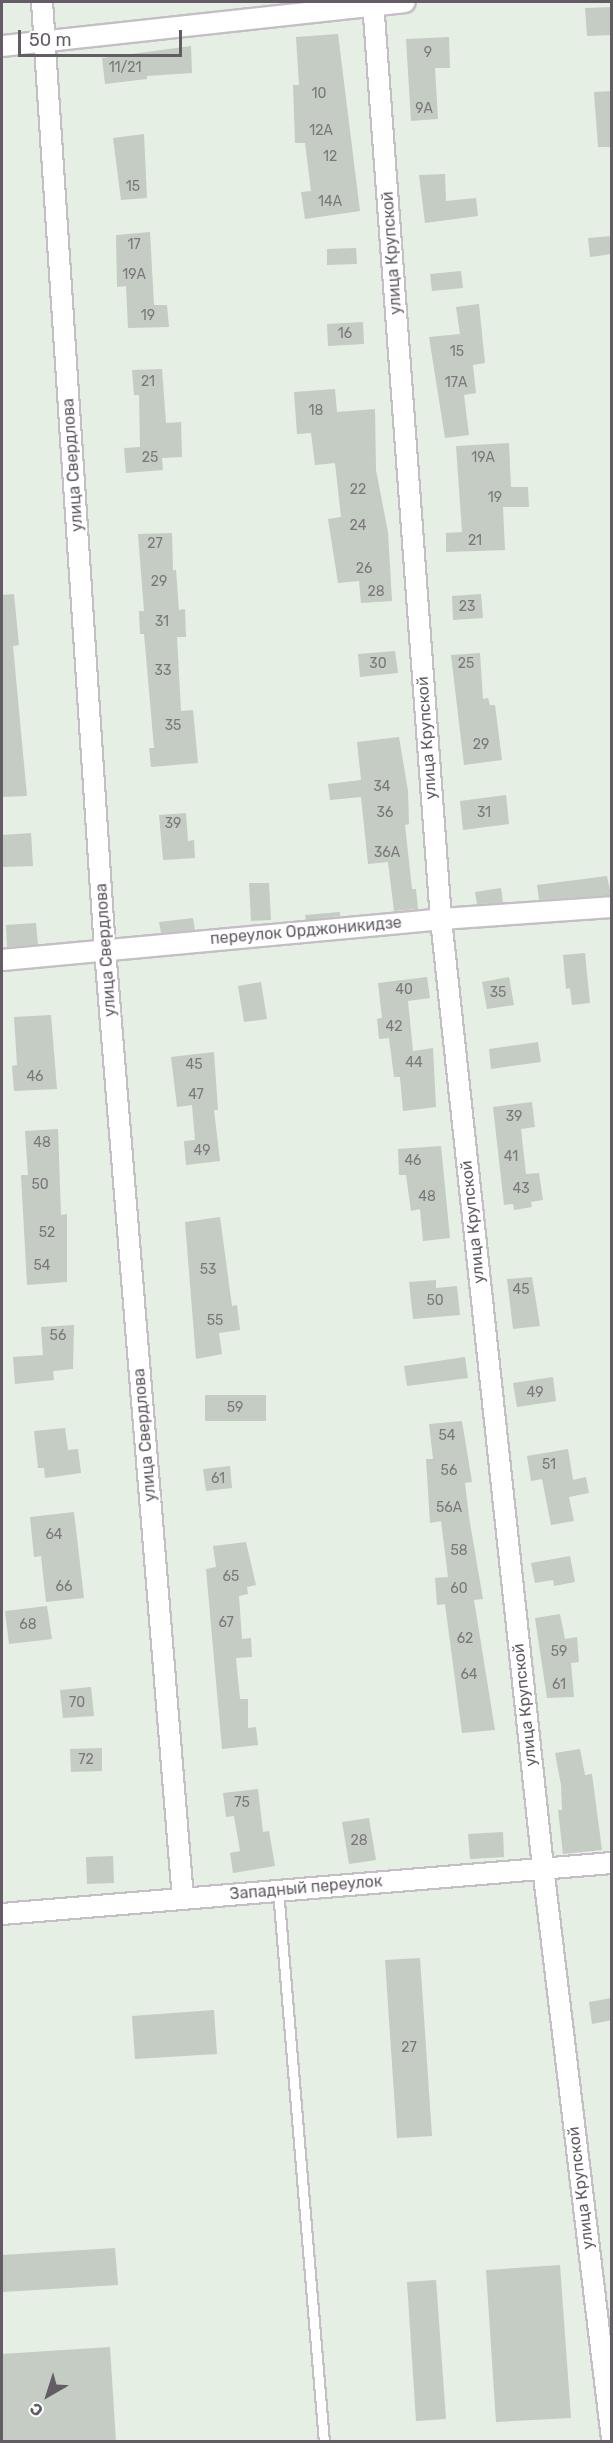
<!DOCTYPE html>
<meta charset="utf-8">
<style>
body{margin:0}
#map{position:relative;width:613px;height:2443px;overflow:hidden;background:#e5efe4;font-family:Rubik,sans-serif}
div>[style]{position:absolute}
.building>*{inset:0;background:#c4ccc3}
.roads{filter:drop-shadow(2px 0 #c4bec5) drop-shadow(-2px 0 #c4bec5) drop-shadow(0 2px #c4bec5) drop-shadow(0 -2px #c4bec5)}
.lane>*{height:9px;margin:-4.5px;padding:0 4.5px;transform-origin:4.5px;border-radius:4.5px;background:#fff}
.street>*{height:20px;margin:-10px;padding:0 10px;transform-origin:10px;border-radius:10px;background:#fff}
span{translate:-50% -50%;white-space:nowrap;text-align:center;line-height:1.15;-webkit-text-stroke:4.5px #fff;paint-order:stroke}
.number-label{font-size:14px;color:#7b787c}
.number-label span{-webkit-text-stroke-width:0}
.street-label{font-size:16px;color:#635c65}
.frame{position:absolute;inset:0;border:3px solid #635c65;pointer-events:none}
.north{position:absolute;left:18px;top:2365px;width:60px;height:60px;-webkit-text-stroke:4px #fff;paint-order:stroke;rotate:219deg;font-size:16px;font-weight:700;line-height:24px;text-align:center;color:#635c65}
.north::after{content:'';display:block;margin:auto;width:21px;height:27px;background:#635c65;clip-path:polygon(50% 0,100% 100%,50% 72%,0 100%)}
.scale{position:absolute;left:18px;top:30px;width:164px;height:27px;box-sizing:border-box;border:3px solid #635c65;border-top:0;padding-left:8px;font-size:18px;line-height:21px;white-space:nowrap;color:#635c65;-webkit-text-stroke:4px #fff;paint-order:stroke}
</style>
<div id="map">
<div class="building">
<i style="clip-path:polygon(612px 7px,612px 35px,587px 36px,585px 8px)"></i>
<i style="clip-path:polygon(338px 34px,360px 211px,305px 219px,301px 192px,311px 191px,305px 143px,295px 143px,293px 85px,299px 85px,296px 37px)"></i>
<i style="clip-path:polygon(449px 37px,450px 68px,435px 68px,438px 119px,411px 121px,406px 39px)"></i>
<i style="clip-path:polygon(191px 46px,192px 73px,147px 76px,147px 79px,105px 84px,102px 58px)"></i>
<i style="clip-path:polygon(612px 91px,612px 147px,598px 147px,594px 92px)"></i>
<i style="clip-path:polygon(144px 134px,147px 198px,121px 200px,113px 138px)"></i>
<i style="clip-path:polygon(445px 174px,446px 201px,476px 198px,478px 216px,425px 223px,419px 175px)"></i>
<i style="clip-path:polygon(150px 232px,154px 305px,167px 305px,169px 327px,128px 328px,126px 286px,117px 287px,116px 235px)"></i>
<i style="clip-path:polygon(612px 236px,612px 254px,590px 257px,588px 238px)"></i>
<i style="clip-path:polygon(356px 248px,357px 264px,327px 265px,327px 249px)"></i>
<i style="clip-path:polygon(461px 271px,463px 288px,432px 291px,430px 274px)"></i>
<i style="clip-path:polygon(479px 304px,485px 363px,473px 365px,476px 393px,464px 395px,469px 435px,445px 438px,429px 337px,460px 334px,456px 307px)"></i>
<i style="clip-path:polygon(363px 322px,364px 344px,328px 346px,327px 324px)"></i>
<i style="clip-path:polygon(162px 369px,166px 423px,181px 422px,182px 457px,162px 458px,163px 470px,126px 473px,124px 448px,140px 447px,139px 395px,134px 395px,132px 370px)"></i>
<i style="clip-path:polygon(335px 389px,337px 412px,375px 409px,376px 470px,388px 532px,392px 601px,361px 603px,359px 581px,338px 583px,328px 519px,341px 517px,335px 463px,315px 465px,311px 433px,297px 434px,294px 392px)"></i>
<i style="clip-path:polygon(509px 443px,511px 487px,528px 487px,529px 507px,503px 507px,505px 550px,446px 552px,446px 533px,462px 532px,456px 446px)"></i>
<i style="clip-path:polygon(172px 533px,173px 570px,176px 570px,179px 610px,185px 609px,186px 637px,177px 637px,181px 711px,193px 710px,198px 763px,151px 767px,149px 748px,154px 748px,144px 634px,140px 634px,139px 611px,144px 611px,138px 534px)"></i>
<i style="clip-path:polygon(14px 594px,19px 645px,13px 646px,27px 796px,2px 797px,2px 595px)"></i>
<i style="clip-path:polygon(481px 594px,483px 618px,453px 620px,452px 596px)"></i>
<i style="clip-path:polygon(395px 651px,398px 673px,360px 677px,358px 654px)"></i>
<i style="clip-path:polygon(480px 653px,483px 699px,488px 698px,490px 705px,495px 705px,502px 760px,464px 765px,451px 655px)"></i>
<i style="clip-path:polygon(399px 737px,408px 791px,409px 824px,405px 825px,412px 889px,416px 889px,418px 909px,394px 911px,388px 862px,368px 864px,361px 797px,330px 800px,328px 784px,361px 780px,357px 742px)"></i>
<i style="clip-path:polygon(506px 795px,509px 824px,463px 830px,460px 801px)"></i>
<i style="clip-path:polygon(186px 813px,188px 841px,194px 840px,195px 858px,163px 860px,159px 815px)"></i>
<i style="clip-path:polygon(31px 833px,33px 866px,2px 867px,2px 835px)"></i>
<i style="clip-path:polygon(607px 876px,611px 895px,539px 900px,537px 885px)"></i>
<i style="clip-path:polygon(249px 883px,269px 883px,271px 920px,251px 921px)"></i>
<i style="clip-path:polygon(501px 888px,503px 903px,477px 904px,475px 892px)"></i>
<i style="clip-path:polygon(340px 912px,340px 916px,306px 920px,305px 915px)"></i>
<i style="clip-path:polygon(193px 918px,195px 930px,161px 933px,159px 922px)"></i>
<i style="clip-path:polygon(36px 923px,38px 945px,7px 947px,6px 925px)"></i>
<i style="clip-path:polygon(585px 953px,590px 1003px,572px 1005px,570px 988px,566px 989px,563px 955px)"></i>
<i style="clip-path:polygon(427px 977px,430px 998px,408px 1001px,413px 1051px,433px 1048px,436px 1107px,403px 1111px,400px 1077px,394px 1077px,389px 1038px,379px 1039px,377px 1019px,382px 1018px,378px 983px)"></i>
<i style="clip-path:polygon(509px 977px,514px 1005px,487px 1009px,482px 982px)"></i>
<i style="clip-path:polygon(261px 982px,267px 1019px,244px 1022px,238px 986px)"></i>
<i style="clip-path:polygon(51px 1015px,57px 1089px,14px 1091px,12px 1066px,17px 1065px,14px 1017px)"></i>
<i style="clip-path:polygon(538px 1042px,541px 1062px,491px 1069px,489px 1049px)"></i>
<i style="clip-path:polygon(214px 1052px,218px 1110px,214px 1110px,220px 1161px,186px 1165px,184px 1141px,195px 1140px,192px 1105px,177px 1107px,171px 1057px)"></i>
<i style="clip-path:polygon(532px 1102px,535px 1127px,521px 1129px,526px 1174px,539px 1173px,543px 1200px,531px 1202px,532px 1207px,514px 1210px,513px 1204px,504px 1205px,493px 1107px)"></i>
<i style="clip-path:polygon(58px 1129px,61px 1215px,67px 1214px,67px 1282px,27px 1285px,21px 1175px,28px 1175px,25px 1131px)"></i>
<i style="clip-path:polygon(441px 1146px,450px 1238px,423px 1241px,420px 1209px,411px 1211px,406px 1175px,399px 1175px,398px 1149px)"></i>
<i style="clip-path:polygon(220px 1217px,232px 1306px,237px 1305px,240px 1330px,219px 1333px,222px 1354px,196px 1359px,185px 1222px)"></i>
<i style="clip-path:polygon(532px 1277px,540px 1326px,513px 1329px,507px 1279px)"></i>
<i style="clip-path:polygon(436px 1280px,436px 1288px,457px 1286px,460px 1315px,413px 1319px,409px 1282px)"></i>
<i style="clip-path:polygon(74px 1325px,73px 1369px,53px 1371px,54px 1380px,15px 1384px,13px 1357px,43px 1355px,41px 1327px)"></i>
<i style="clip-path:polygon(465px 1357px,468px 1378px,407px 1386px,404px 1366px)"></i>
<i style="clip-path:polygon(553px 1377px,556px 1401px,517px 1407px,513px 1383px)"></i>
<i style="clip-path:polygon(205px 1395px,266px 1395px,266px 1421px,205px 1421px)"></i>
<i style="clip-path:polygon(462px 1421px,472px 1482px,465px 1483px,469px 1517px,483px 1599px,474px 1600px,495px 1730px,462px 1733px,445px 1604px,437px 1605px,435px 1578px,448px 1577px,441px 1521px,430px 1523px,426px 1459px,433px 1459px,429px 1424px)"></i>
<i style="clip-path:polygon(65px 1428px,68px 1450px,78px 1449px,81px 1473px,45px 1478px,44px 1468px,38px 1468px,34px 1431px)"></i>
<i style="clip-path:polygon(568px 1449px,573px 1480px,586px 1477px,589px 1493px,569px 1497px,574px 1521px,551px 1525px,542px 1479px,531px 1481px,527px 1456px)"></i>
<i style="clip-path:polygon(230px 1466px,232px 1488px,206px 1491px,203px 1469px)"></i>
<i style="clip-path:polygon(74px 1512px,84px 1598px,46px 1602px,41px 1556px,34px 1557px,30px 1517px)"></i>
<i style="clip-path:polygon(246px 1542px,256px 1585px,247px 1587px,248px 1594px,239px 1596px,242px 1639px,251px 1638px,252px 1657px,236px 1658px,240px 1699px,248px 1699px,248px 1728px,256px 1727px,258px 1745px,222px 1749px,206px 1569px,216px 1567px,213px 1546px)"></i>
<i style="clip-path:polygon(570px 1556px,575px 1582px,554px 1586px,553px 1580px,535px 1583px,531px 1563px)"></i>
<i style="clip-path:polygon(47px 1606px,52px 1639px,9px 1644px,5px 1611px)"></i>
<i style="clip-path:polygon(560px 1614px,565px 1639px,577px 1637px,579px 1662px,571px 1663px,574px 1697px,547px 1698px,535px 1618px)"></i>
<i style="clip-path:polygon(91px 1687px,94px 1716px,63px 1718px,60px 1690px)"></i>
<i style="clip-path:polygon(102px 1748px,102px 1771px,71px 1772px,70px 1749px)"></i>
<i style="clip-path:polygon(580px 1749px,585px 1775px,592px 1774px,602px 1850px,563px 1854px,558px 1810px,562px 1810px,561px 1785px,555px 1753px)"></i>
<i style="clip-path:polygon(258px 1789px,263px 1832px,269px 1831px,275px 1866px,233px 1873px,230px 1853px,240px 1851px,234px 1816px,226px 1817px,223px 1793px)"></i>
<i style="clip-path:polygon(369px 1818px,376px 1860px,349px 1864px,342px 1822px)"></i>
<i style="clip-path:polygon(503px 1832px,504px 1857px,470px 1859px,468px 1834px)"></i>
<i style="clip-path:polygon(113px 1856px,114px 1883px,87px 1884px,86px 1857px)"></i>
<i style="clip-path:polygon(420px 1958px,432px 2136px,397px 2138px,385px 1960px)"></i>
<i style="clip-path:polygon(612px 1998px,612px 2020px,592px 2024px,589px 2002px)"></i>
<i style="clip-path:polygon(214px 2010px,217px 2054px,135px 2059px,132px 2016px)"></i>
<i style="clip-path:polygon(115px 2248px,118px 2285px,2px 2292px,2px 2255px)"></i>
<i style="clip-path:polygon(560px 2265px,571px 2418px,496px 2422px,486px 2270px)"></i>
<i style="clip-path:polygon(436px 2280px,446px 2419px,416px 2421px,407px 2282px)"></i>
<i style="clip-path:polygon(110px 2347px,116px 2442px,2px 2442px,2px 2354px)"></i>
</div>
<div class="roads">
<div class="lane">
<i style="left:278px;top:1890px;width:554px;rotate:85.24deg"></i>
</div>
<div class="street">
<i style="left:42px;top:2px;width:950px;rotate:86.2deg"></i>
<i style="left:105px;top:950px;width:951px;rotate:85.3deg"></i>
<i style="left:373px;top:2px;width:920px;rotate:85.76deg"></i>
<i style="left:441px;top:919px;width:953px;rotate:83.86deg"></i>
<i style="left:543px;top:1867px;width:576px;rotate:83.12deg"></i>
<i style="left:2px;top:46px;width:405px;rotate:-6.2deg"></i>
<i style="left:2px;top:960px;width:441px;rotate:-5.3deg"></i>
<i style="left:441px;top:919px;width:171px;rotate:-4deg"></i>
<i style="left:2px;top:1914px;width:612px;rotate:-4.78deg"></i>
</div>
</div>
<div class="number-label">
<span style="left:428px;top:53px">9</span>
<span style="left:125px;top:68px">11/21</span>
<span style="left:319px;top:94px">10</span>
<span style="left:424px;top:109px">9А</span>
<span style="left:321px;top:131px">12А</span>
<span style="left:330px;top:157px">12</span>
<span style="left:133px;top:187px">15</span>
<span style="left:330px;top:202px">14А</span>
<span style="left:134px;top:245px">17</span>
<span style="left:134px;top:275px">19А</span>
<span style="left:148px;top:316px">19</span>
<span style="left:345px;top:334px">16</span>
<span style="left:457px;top:352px">15</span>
<span style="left:148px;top:382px">21</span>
<span style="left:456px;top:383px">17А</span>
<span style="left:316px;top:411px">18</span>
<span style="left:150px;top:458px">25</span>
<span style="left:483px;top:458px">19А</span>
<span style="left:358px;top:490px">22</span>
<span style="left:495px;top:498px">19</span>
<span style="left:358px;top:526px">24</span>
<span style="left:475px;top:541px">21</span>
<span style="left:155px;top:544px">27</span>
<span style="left:364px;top:569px">26</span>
<span style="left:159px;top:582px">29</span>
<span style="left:376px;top:592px">28</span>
<span style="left:467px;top:607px">23</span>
<span style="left:162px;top:622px">31</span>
<span style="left:378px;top:664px">30</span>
<span style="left:466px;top:664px">25</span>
<span style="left:163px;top:671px">33</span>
<span style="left:173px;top:726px">35</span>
<span style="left:481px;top:745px">29</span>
<span style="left:382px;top:787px">34</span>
<span style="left:385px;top:813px">36</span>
<span style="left:484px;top:813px">31</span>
<span style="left:173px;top:824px">39</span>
<span style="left:387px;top:853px">36А</span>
<span style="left:404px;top:990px">40</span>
<span style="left:498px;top:993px">35</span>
<span style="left:394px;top:1027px">42</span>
<span style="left:414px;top:1063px">44</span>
<span style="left:194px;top:1065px">45</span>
<span style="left:35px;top:1077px">46</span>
<span style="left:196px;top:1095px">47</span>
<span style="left:514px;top:1117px">39</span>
<span style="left:42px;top:1143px">48</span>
<span style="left:202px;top:1151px">49</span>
<span style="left:511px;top:1157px">41</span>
<span style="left:413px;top:1161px">46</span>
<span style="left:40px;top:1185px">50</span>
<span style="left:521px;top:1189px">43</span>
<span style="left:427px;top:1197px">48</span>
<span style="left:47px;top:1233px">52</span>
<span style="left:42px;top:1266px">54</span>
<span style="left:208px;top:1270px">53</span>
<span style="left:521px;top:1290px">45</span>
<span style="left:435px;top:1301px">50</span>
<span style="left:215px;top:1321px">55</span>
<span style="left:58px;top:1336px">56</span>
<span style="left:535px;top:1393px">49</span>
<span style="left:235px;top:1408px">59</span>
<span style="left:447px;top:1436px">54</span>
<span style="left:549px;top:1465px">51</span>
<span style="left:449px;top:1471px">56</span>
<span style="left:218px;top:1479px">61</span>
<span style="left:449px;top:1508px">56А</span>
<span style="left:54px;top:1535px">64</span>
<span style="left:459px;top:1551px">58</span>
<span style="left:231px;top:1577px">65</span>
<span style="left:64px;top:1587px">66</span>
<span style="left:459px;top:1589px">60</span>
<span style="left:226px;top:1623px">67</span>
<span style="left:28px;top:1625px">68</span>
<span style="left:465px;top:1639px">62</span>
<span style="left:559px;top:1652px">59</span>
<span style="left:469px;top:1675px">64</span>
<span style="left:559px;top:1685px">61</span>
<span style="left:77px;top:1703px">70</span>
<span style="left:86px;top:1760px">72</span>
<span style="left:242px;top:1803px">75</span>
<span style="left:359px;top:1841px">28</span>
<span style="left:409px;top:2048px">27</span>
</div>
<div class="street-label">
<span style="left:392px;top:253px;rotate:-94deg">улица Крупской</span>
<span style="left:73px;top:465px;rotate:-94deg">улица Свердлова</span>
<span style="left:427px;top:738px;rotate:-94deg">улица Крупской</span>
<span style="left:306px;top:931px;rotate:-5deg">переулок Орджоникидзе</span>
<span style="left:106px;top:950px;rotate:-94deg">улица Свердлова</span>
<span style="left:473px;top:1222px;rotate:-96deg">улица Крупской</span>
<span style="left:145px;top:1435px;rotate:-95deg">улица Свердлова</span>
<span style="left:525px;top:1705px;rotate:-96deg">улица Крупской</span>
<span style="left:306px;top:1888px;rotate:-5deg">Западный переулок</span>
<span style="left:581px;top:2188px;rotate:-97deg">улица Крупской</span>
</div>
<div class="frame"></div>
<div class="north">С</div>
<div class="scale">50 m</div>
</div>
